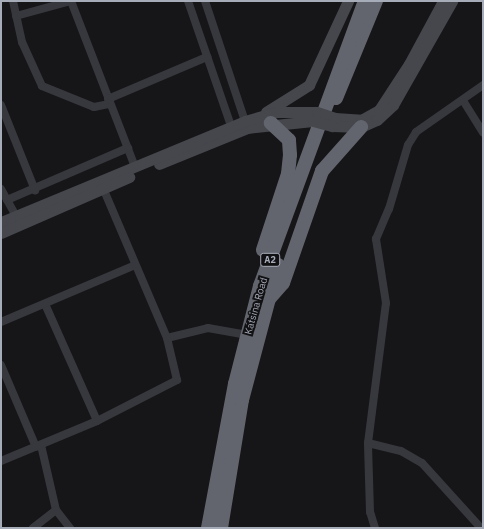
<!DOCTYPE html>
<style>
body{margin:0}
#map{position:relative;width:484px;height:529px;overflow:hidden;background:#161618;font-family:"IBM Plex Sans",sans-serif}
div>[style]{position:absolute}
.street>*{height:8px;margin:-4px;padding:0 4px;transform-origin:4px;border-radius:4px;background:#37383d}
.secondary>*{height:11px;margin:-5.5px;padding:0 5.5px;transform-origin:5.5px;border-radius:5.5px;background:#45474d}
.highway>*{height:14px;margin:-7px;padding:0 7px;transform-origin:7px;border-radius:7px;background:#63656e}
.secondary-bridge>*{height:11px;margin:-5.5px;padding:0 5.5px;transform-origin:5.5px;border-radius:5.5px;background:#45474d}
span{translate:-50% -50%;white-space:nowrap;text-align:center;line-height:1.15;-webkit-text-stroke:4px #111113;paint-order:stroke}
.shield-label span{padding:1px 3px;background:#111113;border:1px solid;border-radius:3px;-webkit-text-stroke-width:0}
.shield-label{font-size:9px;color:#a7acb9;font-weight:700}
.street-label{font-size:10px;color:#a7acb9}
.frame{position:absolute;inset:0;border:2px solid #a7acb9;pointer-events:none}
</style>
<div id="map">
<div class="street">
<i style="left:13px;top:1px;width:42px;rotate:77.6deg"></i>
<i style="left:22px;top:42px;width:48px;rotate:65.6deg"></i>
<i style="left:42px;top:86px;width:56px;rotate:22deg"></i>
<i style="left:94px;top:107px;width:16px;rotate:-11deg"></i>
<i style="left:71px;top:1px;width:178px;rotate:68.9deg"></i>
<i style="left:188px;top:1px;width:132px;rotate:71deg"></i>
<i style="left:205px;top:1px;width:126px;rotate:71.6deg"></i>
<i style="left:16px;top:16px;width:57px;rotate:-15.3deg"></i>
<i style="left:108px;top:99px;width:108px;rotate:-23deg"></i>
<i style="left:464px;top:102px;width:36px;rotate:58deg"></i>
<i style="left:1px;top:105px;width:92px;rotate:68.2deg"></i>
<i style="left:1px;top:189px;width:35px;rotate:61deg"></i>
<i style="left:7px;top:200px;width:132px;rotate:-23.3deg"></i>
<i style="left:45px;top:304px;width:128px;rotate:66deg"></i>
<i style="left:1px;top:322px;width:143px;rotate:-23deg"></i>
<i style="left:167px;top:338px;width:42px;rotate:-13.7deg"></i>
<i style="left:208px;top:328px;width:40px;rotate:10deg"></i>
<i style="left:1px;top:365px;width:89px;rotate:66.9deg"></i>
<i style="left:368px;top:443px;width:34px;rotate:14deg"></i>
<i style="left:401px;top:451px;width:24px;rotate:30deg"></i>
<i style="left:422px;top:463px;width:88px;rotate:47.8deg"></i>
<i style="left:41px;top:445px;width:67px;rotate:77deg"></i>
<i style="left:56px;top:510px;width:23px;rotate:52deg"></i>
<i style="left:1px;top:461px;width:104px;rotate:-22.6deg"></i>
<i style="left:97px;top:421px;width:90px;rotate:-27.1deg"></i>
<i style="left:177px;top:380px;width:43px;rotate:-103.4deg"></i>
<i style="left:167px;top:338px;width:163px;rotate:-113.1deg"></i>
<i style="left:33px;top:528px;width:29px;rotate:-38deg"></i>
<i style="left:375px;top:528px;width:17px;rotate:-107deg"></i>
<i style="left:370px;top:512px;width:69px;rotate:-91.7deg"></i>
<i style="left:368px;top:443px;width:141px;rotate:-82.7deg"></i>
<i style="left:386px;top:303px;width:65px;rotate:-98.9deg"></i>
<i style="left:376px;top:239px;width:33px;rotate:-67deg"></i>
<i style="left:389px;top:209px;width:67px;rotate:-73.5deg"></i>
<i style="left:408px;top:145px;width:15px;rotate:-58deg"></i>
<i style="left:416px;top:132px;width:82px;rotate:-35deg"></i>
</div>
<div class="secondary">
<i style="left:266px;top:112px;width:51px;rotate:-32.1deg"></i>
<i style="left:309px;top:85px;width:93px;rotate:-65.1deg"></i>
<i style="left:335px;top:118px;width:26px;rotate:4deg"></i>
<i style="left:361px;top:120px;width:21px;rotate:-29deg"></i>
<i style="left:379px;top:110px;width:55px;rotate:-56.9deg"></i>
<i style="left:409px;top:64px;width:72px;rotate:-61.6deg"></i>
<i style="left:332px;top:126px;width:29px;rotate:2deg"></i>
<i style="left:361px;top:127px;width:17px;rotate:-24deg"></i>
<i style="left:377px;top:120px;width:22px;rotate:-43deg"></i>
<i style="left:393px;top:105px;width:120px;rotate:-60.4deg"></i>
<i style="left:159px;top:164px;width:95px;rotate:-22.2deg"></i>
<i style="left:247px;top:128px;width:66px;rotate:-6.1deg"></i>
<i style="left:1px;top:222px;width:264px;rotate:-22.5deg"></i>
<i style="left:245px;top:121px;width:33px;rotate:-16deg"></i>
<i style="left:277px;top:112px;width:40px"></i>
<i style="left:1px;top:233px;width:140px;rotate:-23.6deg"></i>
</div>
<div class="highway">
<i style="left:336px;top:98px;width:105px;rotate:-67.6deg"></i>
<i style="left:263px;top:250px;width:80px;rotate:-71.8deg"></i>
<i style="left:288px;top:174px;width:19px;rotate:-84deg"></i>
<i style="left:290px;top:155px;width:15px;rotate:-94deg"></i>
<i style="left:289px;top:140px;width:25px;rotate:-137deg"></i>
<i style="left:269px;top:299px;width:21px;rotate:-49deg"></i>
<i style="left:283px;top:283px;width:119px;rotate:-70.8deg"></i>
<i style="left:322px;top:171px;width:59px;rotate:-48.4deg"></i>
<i style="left:208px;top:528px;width:147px;rotate:-79.4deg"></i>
<i style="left:235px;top:384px;width:101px;rotate:-75.7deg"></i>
<i style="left:260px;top:286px;width:304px;rotate:-69.8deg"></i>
<i style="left:221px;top:528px;width:130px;rotate:-80.7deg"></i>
<i style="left:242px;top:400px;width:140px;rotate:-75.1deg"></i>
</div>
<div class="secondary-bridge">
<i style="left:317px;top:112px;width:19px;rotate:18deg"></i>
<i style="left:313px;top:121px;width:20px;rotate:15deg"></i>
</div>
<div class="shield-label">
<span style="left:270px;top:260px">A2</span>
</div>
<div class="street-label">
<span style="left:256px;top:306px;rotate:-74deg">Katsina Road</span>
</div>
<div class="frame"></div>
</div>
